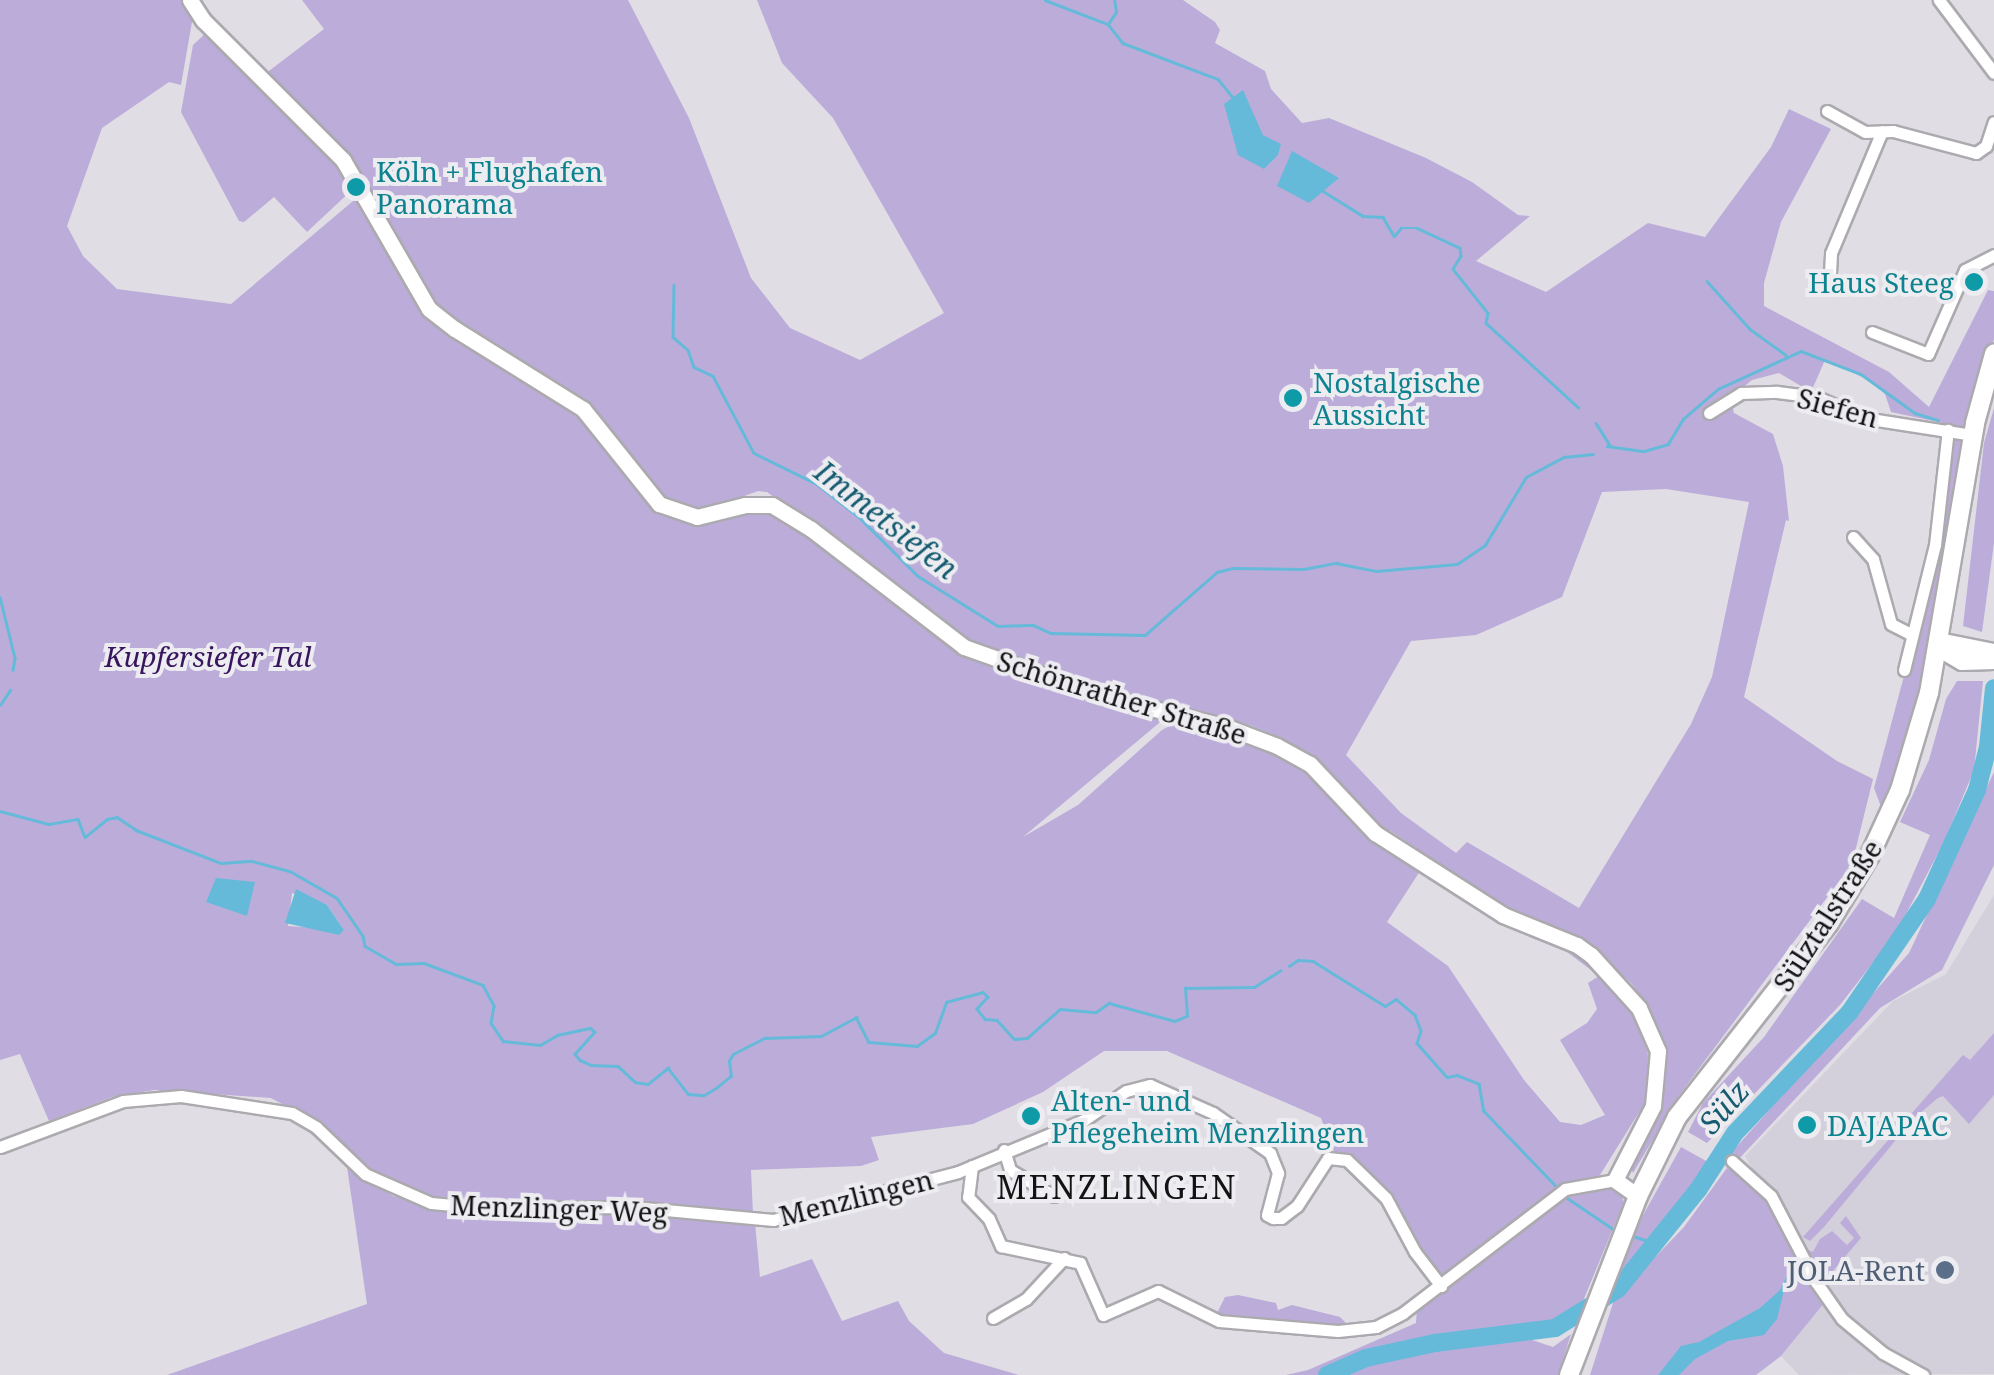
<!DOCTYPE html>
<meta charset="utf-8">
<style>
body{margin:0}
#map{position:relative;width:1994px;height:1375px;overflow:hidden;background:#e0dee4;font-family:"Noto Serif",serif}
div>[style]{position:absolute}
.built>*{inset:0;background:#d3cfdb}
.green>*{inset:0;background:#bcacda}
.water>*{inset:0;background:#66bad9}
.stream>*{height:2.5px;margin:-1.25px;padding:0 1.25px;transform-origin:1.25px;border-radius:1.25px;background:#66bad9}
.river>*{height:18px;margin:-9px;padding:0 9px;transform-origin:9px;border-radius:9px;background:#66bad9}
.roads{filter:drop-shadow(2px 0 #acaaaf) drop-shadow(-2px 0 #acaaaf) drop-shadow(0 2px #acaaaf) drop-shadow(0 -2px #acaaaf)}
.minor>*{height:11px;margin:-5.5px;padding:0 5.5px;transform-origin:5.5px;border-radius:5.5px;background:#fff}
.tertiary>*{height:15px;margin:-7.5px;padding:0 7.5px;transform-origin:7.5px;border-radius:7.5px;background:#fff}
.secondary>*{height:18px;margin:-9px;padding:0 9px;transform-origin:9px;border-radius:9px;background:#fff}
.dots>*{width:28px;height:28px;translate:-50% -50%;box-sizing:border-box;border:5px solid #edecf1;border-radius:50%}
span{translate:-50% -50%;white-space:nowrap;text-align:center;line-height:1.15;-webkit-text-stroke:8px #edecf1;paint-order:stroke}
.culture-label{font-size:28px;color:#0d838f}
.left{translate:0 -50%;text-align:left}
.right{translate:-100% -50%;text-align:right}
.street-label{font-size:28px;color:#131314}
.park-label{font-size:28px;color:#38155f;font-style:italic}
.service-label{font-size:28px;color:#4e5e75}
.water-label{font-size:30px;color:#165b70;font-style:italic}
.quarter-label{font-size:32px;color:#131314;letter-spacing:2.5px}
</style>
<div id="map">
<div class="built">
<i style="clip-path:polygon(1994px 895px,1994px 1374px,1799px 1375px,1781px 1356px,1825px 1302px,1745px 1156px,1893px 1001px,1946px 974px)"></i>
</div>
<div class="green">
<i style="clip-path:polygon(evenodd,0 0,185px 0,193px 16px,181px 85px,169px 82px,102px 128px,67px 226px,83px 256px,117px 289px,231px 304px,359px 196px,416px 297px,569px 404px,665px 513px,686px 521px,734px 512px,780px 512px,944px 640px,1165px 718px,1023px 837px,1078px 805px,1162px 730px,1179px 721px,1267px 748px,1313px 774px,1362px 831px,1422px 868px,1387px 922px,1448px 966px,1524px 1080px,1560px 1122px,1581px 1125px,1605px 1115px,1560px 1040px,1587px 1023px,1597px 1009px,1588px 983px,1599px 976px,1567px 952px,1530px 937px,1543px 936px,1573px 947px,1623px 994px,1646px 1033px,1651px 1093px,1600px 1175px,1560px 1187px,1445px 1276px,1438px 1275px,1385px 1190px,1335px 1154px,1321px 1118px,1167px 1051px,1104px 1051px,1043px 1092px,973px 1124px,871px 1137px,879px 1160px,861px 1166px,751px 1170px,753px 1214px,633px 1201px,452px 1202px,412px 1192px,367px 1169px,324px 1127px,271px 1098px,154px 1090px,112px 1097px,49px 1121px,20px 1054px,0 1060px,0 0,292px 893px,327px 905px,344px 930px,288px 926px,292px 893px)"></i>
<i style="clip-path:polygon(evenodd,302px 0,628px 0,689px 118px,751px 278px,790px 328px,860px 360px,944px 313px,833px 118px,782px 63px,757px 0,1183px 0,1215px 22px,1220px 30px,1215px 43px,1265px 71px,1271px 89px,1302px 123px,1329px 118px,1426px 158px,1472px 182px,1518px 215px,1530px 216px,1476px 261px,1546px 292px,1648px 223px,1705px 237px,1771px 147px,1789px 109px,1831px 129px,1781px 222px,1764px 283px,1764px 306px,1889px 372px,1929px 407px,1988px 290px,1994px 291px,1994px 339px,1966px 428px,1891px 412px,1885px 394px,1871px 381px,1825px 360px,1811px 392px,1779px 373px,1752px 380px,1730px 398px,1734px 413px,1773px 434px,1783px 466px,1789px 521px,1786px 520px,1744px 697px,1837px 761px,1873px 779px,1852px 864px,1680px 1094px,1633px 1173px,1630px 1167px,1662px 1097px,1661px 1035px,1632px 984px,1585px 940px,1504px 907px,1391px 831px,1363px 820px,1326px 770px,1280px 737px,1250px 725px,1093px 686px,970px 644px,767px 492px,758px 491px,706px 510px,672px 505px,653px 491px,587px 404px,456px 327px,434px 305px,368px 190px,265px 74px,324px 29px,302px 0,1666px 489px,1749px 502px,1712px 677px,1691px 724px,1579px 908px,1467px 842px,1456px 853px,1401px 813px,1346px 755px,1411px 641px,1476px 635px,1562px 597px,1602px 492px,1666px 489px)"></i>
<i style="clip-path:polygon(207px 32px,322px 143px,354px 188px,307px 232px,274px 197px,244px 222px,239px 221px,181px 112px,193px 45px)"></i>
<i style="clip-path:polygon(1994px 408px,1994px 543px,1982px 632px,1963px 626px,1984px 443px)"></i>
<i style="clip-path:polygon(1948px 437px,1964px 441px,1941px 593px,1908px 745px,1883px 812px,1874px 788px,1938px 549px)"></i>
<i style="clip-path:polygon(1957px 681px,1983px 681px,1974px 770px,1944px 842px,1896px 933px,1840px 1005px,1707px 1143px,1688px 1132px,1703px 1103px,1764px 1037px,1862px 899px,1894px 918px,1930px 835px,1900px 822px,1929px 760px,1946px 699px)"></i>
<i style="clip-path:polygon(1994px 772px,1994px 865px,1942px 970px,1880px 1008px,1737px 1161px,1731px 1153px,1909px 953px)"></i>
<i style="clip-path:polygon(1994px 1033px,1994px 1095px,1969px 1124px,1943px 1096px,1938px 1098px,1914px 1118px,1824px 1227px,1810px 1241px,1803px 1237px,1963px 1055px,1970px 1060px)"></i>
<i style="clip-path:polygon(1681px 1147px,1708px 1162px,1658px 1237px,1615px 1281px,1637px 1226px)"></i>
<i style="clip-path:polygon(347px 1167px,393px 1196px,455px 1214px,632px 1211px,755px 1223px,760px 1277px,812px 1259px,842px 1321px,898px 1301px,909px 1321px,944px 1353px,1019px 1375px,167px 1375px,367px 1304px)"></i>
<i style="clip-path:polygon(1727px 1168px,1766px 1192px,1825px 1302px,1781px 1356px,1756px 1375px,1590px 1375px,1614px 1300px,1684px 1227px)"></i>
<i style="clip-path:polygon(1604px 1185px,1621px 1195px,1624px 1202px,1576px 1318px,1499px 1329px,1553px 1347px,1571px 1334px,1558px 1375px,1286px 1375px,1308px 1370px,1416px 1323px,1417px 1307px,1561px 1196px)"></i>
<i style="clip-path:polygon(1846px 1216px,1861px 1238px,1826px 1279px,1808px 1250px,1813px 1252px,1820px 1239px,1832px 1231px,1847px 1245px,1854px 1238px,1840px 1223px)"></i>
<i style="clip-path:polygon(1238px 1295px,1276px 1303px,1278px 1310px,1292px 1305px,1340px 1317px,1351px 1328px,1216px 1315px,1225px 1297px)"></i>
</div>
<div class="water">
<i style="clip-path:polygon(1243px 90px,1263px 135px,1281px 144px,1278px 155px,1264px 169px,1238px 155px,1224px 104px)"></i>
<i style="clip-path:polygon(1292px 151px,1339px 178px,1309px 203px,1277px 186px)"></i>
<i style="clip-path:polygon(216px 878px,255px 882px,247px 916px,206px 902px)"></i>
<i style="clip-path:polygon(296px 889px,327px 905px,344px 930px,339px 935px,285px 923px)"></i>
<i style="clip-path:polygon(1788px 1274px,1777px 1319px,1764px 1335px,1728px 1341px,1695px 1359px,1679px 1375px,1658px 1375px,1681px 1346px,1699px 1342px,1760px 1308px,1780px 1290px)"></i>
</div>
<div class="stream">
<i style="left:1045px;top:0;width:67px;rotate:20.9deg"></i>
<i style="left:1108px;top:24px;width:24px;rotate:52deg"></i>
<i style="left:1123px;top:43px;width:102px;rotate:20.8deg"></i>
<i style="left:1218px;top:79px;width:26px;rotate:51deg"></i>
<i style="left:1108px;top:24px;width:14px;rotate:-56deg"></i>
<i style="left:1116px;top:12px;width:12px;rotate:-99deg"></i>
<i style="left:1323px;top:191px;width:47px;rotate:32deg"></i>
<i style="left:1363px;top:216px;width:20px;rotate:3deg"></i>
<i style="left:1383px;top:217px;width:22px;rotate:60deg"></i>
<i style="left:1394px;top:236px;width:11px;rotate:-49deg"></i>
<i style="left:1401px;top:228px;width:16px"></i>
<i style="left:1417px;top:228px;width:47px;rotate:24.9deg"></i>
<i style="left:1460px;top:248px;width:8px;rotate:83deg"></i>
<i style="left:1461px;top:256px;width:15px;rotate:122deg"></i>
<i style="left:1453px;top:269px;width:56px;rotate:51.5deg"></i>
<i style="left:1488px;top:313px;width:10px;rotate:101deg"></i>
<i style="left:1486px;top:323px;width:125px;rotate:42.4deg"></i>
<i style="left:1707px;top:281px;width:64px;rotate:48.1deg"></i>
<i style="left:1750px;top:329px;width:44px;rotate:35.8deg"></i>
<i style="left:674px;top:285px;width:52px;rotate:91.1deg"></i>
<i style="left:673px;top:337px;width:20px;rotate:41deg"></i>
<i style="left:688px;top:350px;width:18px;rotate:71deg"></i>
<i style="left:694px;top:367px;width:21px;rotate:25deg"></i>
<i style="left:713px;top:376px;width:87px;rotate:62deg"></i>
<i style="left:754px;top:453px;width:70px;rotate:26.2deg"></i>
<i style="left:817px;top:484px;width:53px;rotate:38.2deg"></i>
<i style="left:859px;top:517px;width:83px;rotate:45deg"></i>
<i style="left:918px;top:576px;width:94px;rotate:32deg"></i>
<i style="left:998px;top:626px;width:35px;rotate:-2deg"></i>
<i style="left:1033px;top:625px;width:20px;rotate:24deg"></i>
<i style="left:1051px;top:633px;width:94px;rotate:1.2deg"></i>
<i style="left:1145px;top:635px;width:96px;rotate:-41.2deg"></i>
<i style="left:1217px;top:572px;width:16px;rotate:-14deg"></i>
<i style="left:1233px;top:568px;width:71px;rotate:0.8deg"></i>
<i style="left:1304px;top:569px;width:33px;rotate:-11deg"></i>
<i style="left:1336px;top:563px;width:41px;rotate:11.3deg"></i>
<i style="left:1376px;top:571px;width:81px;rotate:-4.9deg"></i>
<i style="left:1457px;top:564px;width:34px;rotate:-34deg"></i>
<i style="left:1485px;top:545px;width:79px;rotate:-58.9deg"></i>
<i style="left:1526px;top:477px;width:43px;rotate:-27.8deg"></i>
<i style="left:1564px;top:457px;width:29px;rotate:-6deg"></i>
<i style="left:1596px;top:423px;width:26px;rotate:58deg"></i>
<i style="left:1607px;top:446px;width:37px;rotate:8deg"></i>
<i style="left:1644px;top:451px;width:25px;rotate:-16deg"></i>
<i style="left:1668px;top:444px;width:29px;rotate:-59deg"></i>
<i style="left:1683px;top:419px;width:46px;rotate:-40.6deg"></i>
<i style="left:1718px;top:389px;width:91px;rotate:-24.6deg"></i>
<i style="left:1801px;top:351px;width:64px;rotate:21deg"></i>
<i style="left:1861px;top:374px;width:67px;rotate:35.8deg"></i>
<i style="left:1915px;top:413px;width:24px;rotate:17deg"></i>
<i style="left:0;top:597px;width:63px;rotate:76.2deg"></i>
<i style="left:15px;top:658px;width:12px;rotate:99deg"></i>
<i style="left:0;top:705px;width:18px;rotate:-56deg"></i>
<i style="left:0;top:811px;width:51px;rotate:14.9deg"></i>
<i style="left:49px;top:824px;width:29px;rotate:-10deg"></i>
<i style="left:78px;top:819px;width:19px;rotate:69deg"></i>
<i style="left:85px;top:837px;width:28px;rotate:-39deg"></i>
<i style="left:107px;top:819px;width:10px;rotate:-11deg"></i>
<i style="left:117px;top:817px;width:23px;rotate:34deg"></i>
<i style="left:136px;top:830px;width:91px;rotate:21.2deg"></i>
<i style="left:221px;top:863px;width:31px;rotate:-4deg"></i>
<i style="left:252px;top:861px;width:39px;rotate:15deg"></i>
<i style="left:290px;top:871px;width:54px;rotate:29.9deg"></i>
<i style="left:337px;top:898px;width:46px;rotate:55.6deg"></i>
<i style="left:363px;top:936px;width:10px;rotate:79deg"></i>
<i style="left:365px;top:946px;width:36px;rotate:30deg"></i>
<i style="left:396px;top:964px;width:28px;rotate:-2deg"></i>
<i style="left:424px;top:963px;width:63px;rotate:20.4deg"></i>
<i style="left:483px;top:985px;width:24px;rotate:62deg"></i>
<i style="left:494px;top:1006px;width:17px;rotate:100deg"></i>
<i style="left:491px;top:1023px;width:22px;rotate:56deg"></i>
<i style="left:503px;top:1041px;width:37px;rotate:6deg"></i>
<i style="left:540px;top:1045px;width:20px;rotate:-30deg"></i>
<i style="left:557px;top:1035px;width:34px;rotate:-12deg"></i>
<i style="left:590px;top:1028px;width:6px;rotate:39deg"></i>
<i style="left:595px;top:1032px;width:30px;rotate:132deg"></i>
<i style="left:575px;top:1054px;width:8px;rotate:50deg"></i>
<i style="left:580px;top:1060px;width:12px;rotate:24deg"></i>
<i style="left:591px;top:1065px;width:27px;rotate:2deg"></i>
<i style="left:618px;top:1066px;width:23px;rotate:43deg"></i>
<i style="left:635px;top:1082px;width:13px;rotate:9deg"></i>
<i style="left:648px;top:1084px;width:26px;rotate:-39deg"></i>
<i style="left:668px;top:1068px;width:33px;rotate:52deg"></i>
<i style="left:688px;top:1094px;width:16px;rotate:4deg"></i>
<i style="left:704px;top:1095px;width:14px;rotate:-30deg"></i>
<i style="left:716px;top:1088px;width:19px;rotate:-39deg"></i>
<i style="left:731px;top:1076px;width:15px;rotate:-98deg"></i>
<i style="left:729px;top:1061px;width:8px;rotate:-60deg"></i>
<i style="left:733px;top:1054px;width:36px;rotate:-27deg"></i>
<i style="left:765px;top:1038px;width:56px;rotate:-2deg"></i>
<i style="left:821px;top:1036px;width:40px;rotate:-28deg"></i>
<i style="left:856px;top:1017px;width:28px;rotate:63deg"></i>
<i style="left:869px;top:1042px;width:48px;rotate:4.8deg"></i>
<i style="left:917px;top:1046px;width:22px;rotate:-36deg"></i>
<i style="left:935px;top:1033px;width:33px;rotate:-70deg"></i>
<i style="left:946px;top:1002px;width:38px;rotate:-15deg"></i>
<i style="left:983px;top:992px;width:7px;rotate:45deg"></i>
<i style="left:988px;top:997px;width:16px;rotate:133deg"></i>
<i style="left:977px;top:1009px;width:13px;rotate:51deg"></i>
<i style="left:985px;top:1019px;width:12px;rotate:5deg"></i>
<i style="left:997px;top:1020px;width:25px;rotate:48deg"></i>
<i style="left:1014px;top:1039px;width:13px;rotate:-4deg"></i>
<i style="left:1027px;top:1038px;width:44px;rotate:-41.3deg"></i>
<i style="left:1060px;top:1009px;width:36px;rotate:5deg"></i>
<i style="left:1096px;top:1012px;width:16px;rotate:-35deg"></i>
<i style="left:1109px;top:1003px;width:68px;rotate:15.3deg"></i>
<i style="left:1175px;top:1021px;width:13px;rotate:-23deg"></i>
<i style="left:1187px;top:1016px;width:28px;rotate:-94deg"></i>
<i style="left:1185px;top:988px;width:69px;rotate:-0.8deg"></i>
<i style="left:1254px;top:987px;width:31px;rotate:-32deg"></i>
<i style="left:1289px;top:966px;width:11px;rotate:-34deg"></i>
<i style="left:1298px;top:960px;width:15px;rotate:4deg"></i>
<i style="left:1313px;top:961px;width:85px;rotate:32deg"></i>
<i style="left:1385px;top:1006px;width:13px;rotate:-32deg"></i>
<i style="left:1396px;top:999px;width:25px;rotate:40deg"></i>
<i style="left:1415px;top:1015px;width:17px;rotate:69deg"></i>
<i style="left:1421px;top:1031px;width:13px;rotate:108deg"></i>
<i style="left:1417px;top:1043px;width:45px;rotate:48.6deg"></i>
<i style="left:1447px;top:1077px;width:10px;rotate:-11deg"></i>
<i style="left:1457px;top:1075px;width:24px;rotate:22deg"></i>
<i style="left:1479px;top:1084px;width:27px;rotate:80deg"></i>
<i style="left:1484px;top:1111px;width:105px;rotate:46.2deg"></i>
<i style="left:1566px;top:1197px;width:57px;rotate:34.2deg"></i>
<i style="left:1633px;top:1236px;width:26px;rotate:18deg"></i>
</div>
<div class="river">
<i style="left:1327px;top:1375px;width:43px;rotate:-23.6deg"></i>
<i style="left:1366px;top:1358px;width:71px;rotate:-12.3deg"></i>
<i style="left:1435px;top:1343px;width:121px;rotate:-7.1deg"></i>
<i style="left:1555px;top:1328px;width:74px;rotate:-31.8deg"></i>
<i style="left:1618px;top:1289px;width:127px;rotate:-51.1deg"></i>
<i style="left:1698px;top:1190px;width:68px;rotate:-57deg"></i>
<i style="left:1735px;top:1133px;width:166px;rotate:-46.5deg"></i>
<i style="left:1849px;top:1013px;width:138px;rotate:-55.6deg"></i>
<i style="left:1927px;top:899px;width:120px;rotate:-65.4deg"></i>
<i style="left:1977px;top:790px;width:44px;rotate:-75.7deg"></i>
<i style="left:1988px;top:747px;width:59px;rotate:-84.2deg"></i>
</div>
<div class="roads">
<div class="minor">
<i style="left:1939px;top:0;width:91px;rotate:53deg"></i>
<i style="left:1827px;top:111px;width:43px;rotate:28.9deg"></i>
<i style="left:1865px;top:132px;width:28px;rotate:-2deg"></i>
<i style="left:1893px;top:131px;width:86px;rotate:14.8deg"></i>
<i style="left:1976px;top:153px;width:12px;rotate:-35deg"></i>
<i style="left:1986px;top:146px;width:25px;rotate:-72deg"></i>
<i style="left:1830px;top:273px;width:20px;rotate:-87deg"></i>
<i style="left:1831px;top:253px;width:132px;rotate:-67.3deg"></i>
<i style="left:1872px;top:332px;width:60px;rotate:21.4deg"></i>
<i style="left:1928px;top:354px;width:92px;rotate:-66.2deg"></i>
<i style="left:1965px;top:270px;width:33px;rotate:-27deg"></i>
<i style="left:1709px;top:413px;width:38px;rotate:-32deg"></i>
<i style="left:1741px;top:393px;width:36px;rotate:-2deg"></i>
<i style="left:1777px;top:392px;width:40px;rotate:7.1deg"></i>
<i style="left:1817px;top:397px;width:51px;rotate:24.1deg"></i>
<i style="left:1864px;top:418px;width:109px;rotate:8.9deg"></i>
<i style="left:1853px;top:537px;width:30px;rotate:48deg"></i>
<i style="left:1873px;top:559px;width:67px;rotate:74.5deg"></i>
<i style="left:1891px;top:624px;width:22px;rotate:27deg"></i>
<i style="left:1904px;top:670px;width:129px;rotate:-76.1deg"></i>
<i style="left:1935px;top:545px;width:116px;rotate:-83.6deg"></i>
<i style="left:0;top:1147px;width:131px;rotate:-20.5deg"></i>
<i style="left:123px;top:1101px;width:58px;rotate:-4.9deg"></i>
<i style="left:181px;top:1096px;width:112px;rotate:8.7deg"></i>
<i style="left:292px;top:1113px;width:28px;rotate:30deg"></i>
<i style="left:316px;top:1127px;width:68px;rotate:43.8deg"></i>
<i style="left:365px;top:1174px;width:72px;rotate:23.7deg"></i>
<i style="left:431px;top:1203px;width:55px;rotate:5.2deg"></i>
<i style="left:486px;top:1208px;width:147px;rotate:-0.4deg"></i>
<i style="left:633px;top:1207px;width:141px;rotate:5.3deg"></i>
<i style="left:773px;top:1220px;width:191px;rotate:-14.5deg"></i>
<i style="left:958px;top:1172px;width:136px;rotate:-22.4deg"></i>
<i style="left:1084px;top:1120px;width:51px;rotate:-34.6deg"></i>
<i style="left:1126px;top:1091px;width:25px;rotate:-14deg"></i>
<i style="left:1150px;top:1085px;width:69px;rotate:24deg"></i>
<i style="left:1213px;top:1113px;width:70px;rotate:35.1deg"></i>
<i style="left:1270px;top:1153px;width:22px;rotate:68deg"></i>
<i style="left:1278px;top:1173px;width:43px;rotate:104.7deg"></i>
<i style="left:1267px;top:1215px;width:7px;rotate:27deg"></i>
<i style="left:1273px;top:1218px;width:8px"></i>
<i style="left:1281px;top:1218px;width:20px;rotate:-37deg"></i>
<i style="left:1297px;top:1206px;width:57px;rotate:-57.1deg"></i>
<i style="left:1328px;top:1158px;width:19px;rotate:6deg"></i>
<i style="left:1347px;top:1160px;width:54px;rotate:44.3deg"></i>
<i style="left:1386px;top:1198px;width:61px;rotate:61.8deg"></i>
<i style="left:1415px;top:1252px;width:43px;rotate:52.6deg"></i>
<i style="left:1004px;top:1150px;width:21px;rotate:73deg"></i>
<i style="left:1010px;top:1170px;width:51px;rotate:30.6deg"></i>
<i style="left:1732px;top:1161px;width:52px;rotate:41.9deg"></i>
<i style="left:1771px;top:1196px;width:97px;rotate:62.4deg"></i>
<i style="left:1816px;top:1282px;width:45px;rotate:54.9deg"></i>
<i style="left:1842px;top:1319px;width:53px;rotate:39.7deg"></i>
<i style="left:1883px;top:1353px;width:46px;rotate:28.8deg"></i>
<i style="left:972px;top:1166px;width:31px;rotate:97deg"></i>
<i style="left:968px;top:1197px;width:30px;rotate:46deg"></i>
<i style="left:989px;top:1219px;width:30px;rotate:66deg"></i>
<i style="left:1001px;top:1246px;width:81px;rotate:12.1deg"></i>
<i style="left:1080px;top:1263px;width:57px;rotate:66.1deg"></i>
<i style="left:1103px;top:1315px;width:60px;rotate:-23.6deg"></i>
<i style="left:1158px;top:1291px;width:68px;rotate:26.2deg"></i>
<i style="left:1219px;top:1321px;width:119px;rotate:4.8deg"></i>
<i style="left:1338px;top:1331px;width:38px;rotate:-6deg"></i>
<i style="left:1376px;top:1327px;width:30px;rotate:-27deg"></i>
<i style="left:1403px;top:1313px;width:204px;rotate:-37.4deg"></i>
<i style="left:1565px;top:1189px;width:51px;rotate:-10.2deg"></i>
<i style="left:993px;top:1318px;width:38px;rotate:-30deg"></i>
<i style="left:1026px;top:1299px;width:56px;rotate:-47.2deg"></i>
</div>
<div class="tertiary">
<i style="left:190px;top:0;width:24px;rotate:57deg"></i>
<i style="left:203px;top:20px;width:198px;rotate:45deg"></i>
<i style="left:343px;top:160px;width:172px;rotate:60deg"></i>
<i style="left:429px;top:309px;width:33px;rotate:38deg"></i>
<i style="left:455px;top:329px;width:151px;rotate:32deg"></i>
<i style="left:583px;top:409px;width:122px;rotate:51.3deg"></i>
<i style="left:659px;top:504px;width:40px;rotate:18.9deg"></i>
<i style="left:697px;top:517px;width:49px;rotate:-14deg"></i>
<i style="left:745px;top:505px;width:27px"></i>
<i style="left:772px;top:505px;width:46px;rotate:31.6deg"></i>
<i style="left:811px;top:529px;width:193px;rotate:37.6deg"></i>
<i style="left:964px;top:647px;width:146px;rotate:19.5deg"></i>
<i style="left:1102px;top:696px;width:129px;rotate:13.9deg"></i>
<i style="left:1227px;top:727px;width:53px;rotate:20.8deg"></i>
<i style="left:1277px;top:746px;width:38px;rotate:29deg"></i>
<i style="left:1310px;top:764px;width:95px;rotate:46.7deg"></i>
<i style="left:1375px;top:833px;width:152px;rotate:32.6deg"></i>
<i style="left:1503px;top:915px;width:80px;rotate:22.1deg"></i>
<i style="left:1577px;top:945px;width:17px;rotate:36deg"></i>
<i style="left:1591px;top:955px;width:72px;rotate:47.8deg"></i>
<i style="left:1639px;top:1008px;width:47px;rotate:66.2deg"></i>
<i style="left:1658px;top:1051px;width:55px;rotate:95.2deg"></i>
<i style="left:1653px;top:1106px;width:83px;rotate:117.2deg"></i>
<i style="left:1615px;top:1180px;width:28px;rotate:35deg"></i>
</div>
<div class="secondary">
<i style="left:1939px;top:642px;width:56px;rotate:11.3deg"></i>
<i style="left:1938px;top:647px;width:28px;rotate:30deg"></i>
<i style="left:1962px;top:661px;width:32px;rotate:-2deg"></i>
<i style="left:1569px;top:1375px;width:192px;rotate:-68.9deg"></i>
<i style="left:1638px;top:1196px;width:88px;rotate:-63.7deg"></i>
<i style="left:1677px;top:1117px;width:246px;rotate:-51.9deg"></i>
<i style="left:1829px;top:923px;width:77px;rotate:-58.8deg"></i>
<i style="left:1869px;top:857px;width:74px;rotate:-65.2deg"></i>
<i style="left:1900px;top:790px;width:101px;rotate:-73.4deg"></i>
<i style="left:1929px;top:693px;width:274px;rotate:-80.3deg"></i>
<i style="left:1975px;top:423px;width:72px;rotate:-74.6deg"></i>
</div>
</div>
<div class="dots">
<i style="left:356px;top:187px;background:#0f9aa8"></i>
<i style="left:1974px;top:282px;background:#0f9aa8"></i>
<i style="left:1293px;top:398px;background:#0f9aa8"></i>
<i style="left:1031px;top:1116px;background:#0f9aa8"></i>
<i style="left:1807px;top:1125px;background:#0f9aa8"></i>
<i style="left:1945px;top:1270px;background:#5c6f8a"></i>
</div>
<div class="culture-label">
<span class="left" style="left:376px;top:187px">Köln + Flughafen<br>Panorama</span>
<span class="right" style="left:1954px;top:282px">Haus Steeg</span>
<span class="left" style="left:1313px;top:398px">Nostalgische<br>Aussicht</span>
<span class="left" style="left:1051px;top:1116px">Alten- und<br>Pflegeheim Menzlingen</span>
<span class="left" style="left:1827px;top:1125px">DAJAPAC</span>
</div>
<div class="street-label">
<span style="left:1838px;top:407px;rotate:15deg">Siefen</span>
<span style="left:1122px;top:697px;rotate:17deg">Schönrather Straße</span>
<span style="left:1827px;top:915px;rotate:-57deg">Sülztalstraße</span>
<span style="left:856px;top:1197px;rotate:-14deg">Menzlingen</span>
<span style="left:559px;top:1208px;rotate:2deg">Menzlinger Weg</span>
</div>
<div class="park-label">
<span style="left:208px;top:656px">Kupfersiefer Tal</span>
</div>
<div class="service-label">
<span class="right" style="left:1925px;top:1270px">JOLA-Rent</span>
</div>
<div class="water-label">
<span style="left:886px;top:520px;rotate:38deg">Immetsiefen</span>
<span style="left:1724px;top:1107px;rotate:-49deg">Sülz</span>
</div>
<div class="quarter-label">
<span style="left:1117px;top:1187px">MENZLINGEN</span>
</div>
</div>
